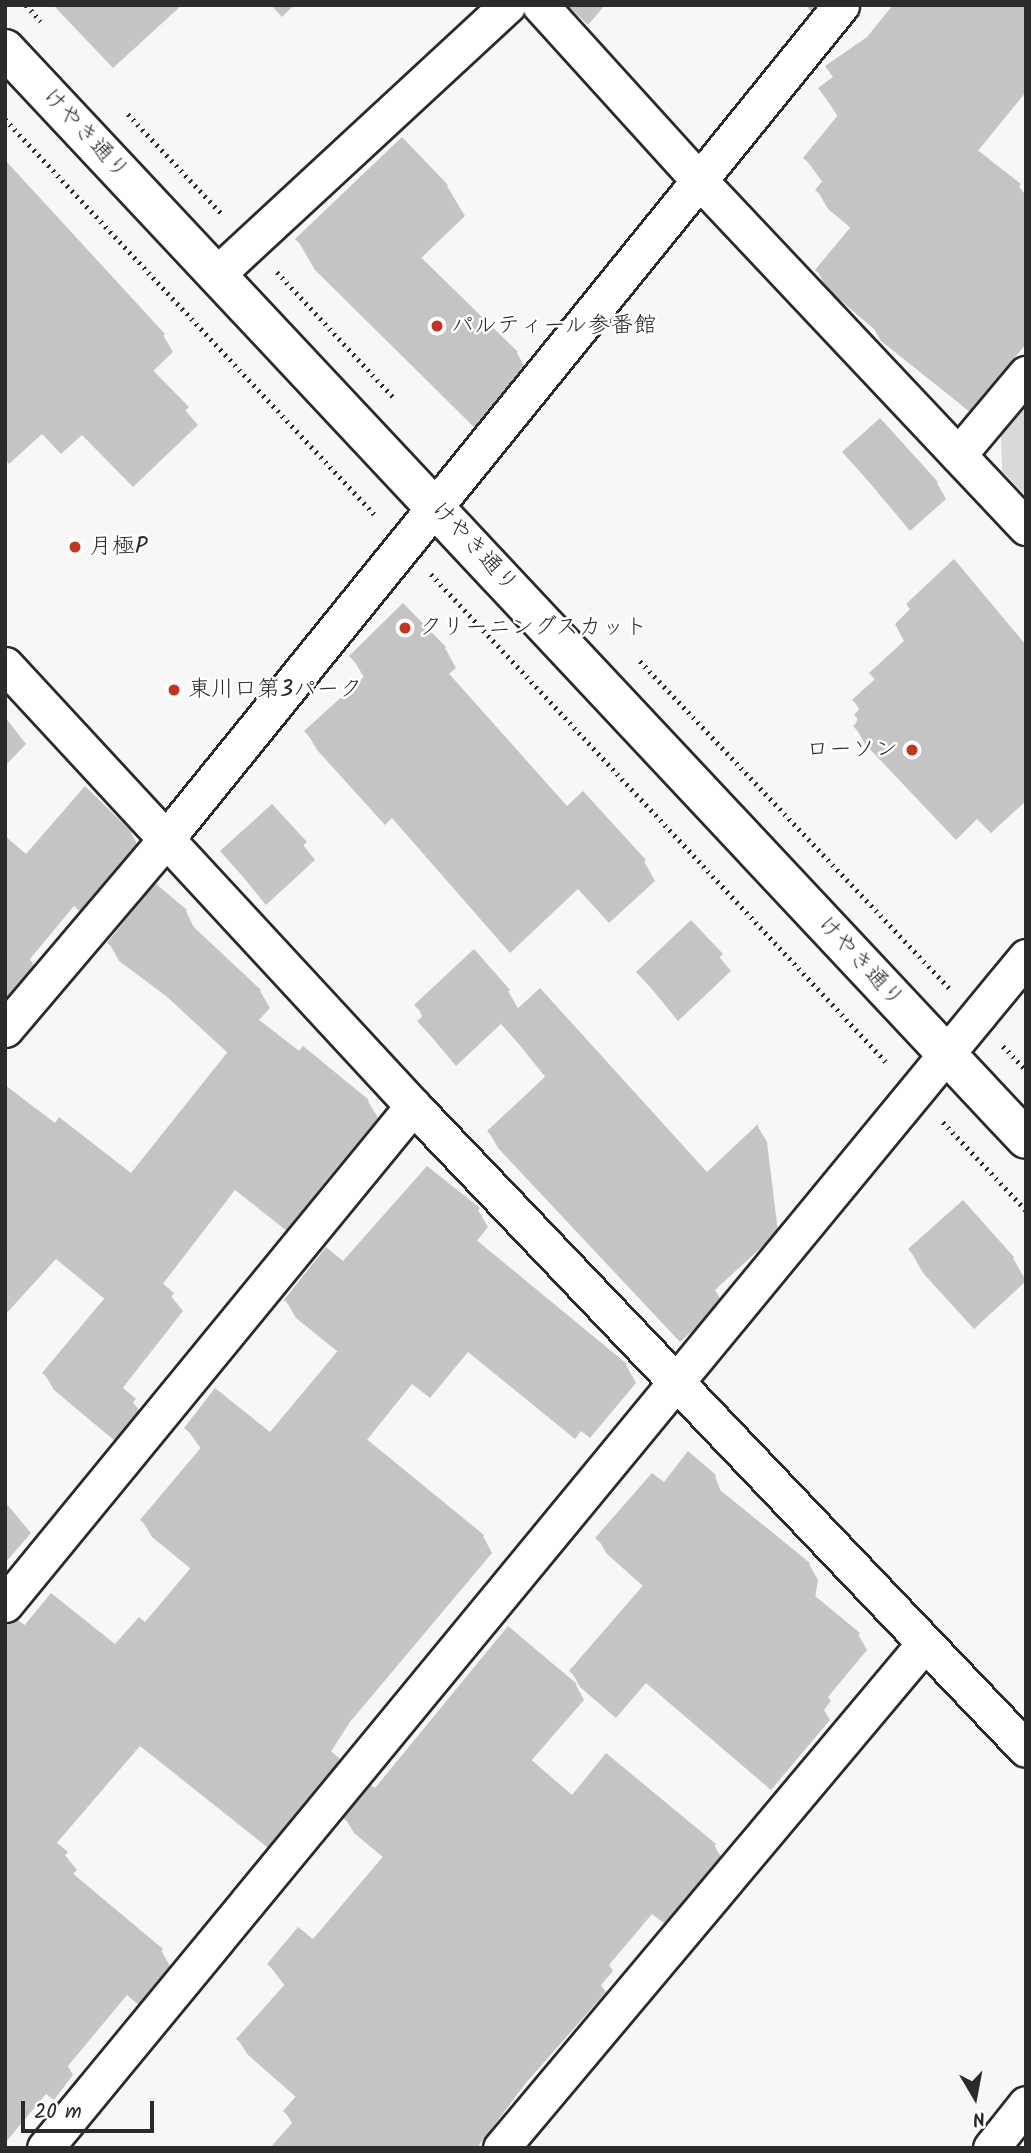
<!DOCTYPE html>
<meta charset="utf-8">
<style>
body{margin:0}
#map{position:relative;width:1031px;height:2153px;overflow:hidden;background:#f7f7f7;font-family:Kalam,"Klee One",sans-serif}
div>[style]{position:absolute}
.green>*{inset:0;background:#d9d9d9}
.shadow>*{inset:0;background:#0003}
.building>*{inset:0;background:#c4c4c4}
.path>*{height:4.5px;margin-top:-2.25px;transform-origin:0;background:repeating-linear-gradient(90deg,#2b2b2b 0 2px,transparent 0 7px)}
.roads{filter:drop-shadow(2px 0 #2b2b2b) drop-shadow(-2px 0 #2b2b2b) drop-shadow(0 2px #2b2b2b) drop-shadow(0 -2px #2b2b2b)}
.street>*{height:35px;margin:-17.5px;padding:0 17.5px;transform-origin:17.5px;border-radius:17.5px;background:#fff}
.secondary>*{height:38px;margin:-19px;padding:0 19px;transform-origin:19px;border-radius:19px;background:#fff}
.dots>*{width:19px;height:19px;translate:-50% -50%;box-sizing:border-box;border:4px solid #fff;border-radius:50%}
span{translate:-50% -50%;white-space:nowrap;text-align:center;line-height:1.15;-webkit-text-stroke:5px #fff;paint-order:stroke}
.street-label{font-size:23px;color:#2b2b2b}
.poi-label{font-size:23px;color:#2b2b2b}
.left{translate:0 -50%;text-align:left}
.right{translate:-100% -50%;text-align:right}
.frame{position:absolute;inset:0;border:7px solid #2b2b2b;pointer-events:none}
.north{position:absolute;left:940px;top:2062px;width:70px;height:70px;-webkit-text-stroke:5px #fff;paint-order:stroke;rotate:170deg;font-size:19px;font-weight:700;line-height:28px;text-align:center;color:#2b2b2b}
.north::after{content:'';display:block;margin:auto;width:24px;height:32px;background:#2b2b2b;clip-path:polygon(50% 0,100% 100%,50% 72%,0 100%)}
.scale{position:absolute;left:21px;top:2101px;width:133px;height:32px;box-sizing:border-box;border:4px solid #2b2b2b;border-top:0;padding-left:9px;font-size:21px;line-height:24px;white-space:nowrap;color:#2b2b2b;-webkit-text-stroke:5px #fff;paint-order:stroke}
</style>
<div id="map">
<div class="green">
<i style="clip-path:polygon(1026px 403px,1026px 496px,1002px 471px,1001px 433px)"></i>
</div>
<div class="shadow">
<i style="clip-path:polygon(53px 5px,182px 5px,113px 68px)"></i>
<i style="clip-path:polygon(271px 5px,294px 5px,282px 17px)"></i>
<i style="clip-path:polygon(567px 5px,605px 5px,588px 25px)"></i>
<i style="clip-path:polygon(805px 5px,823px 5px,815px 15px)"></i>
<i style="clip-path:polygon(1026px 5px,1026px 92px,977px 152px,1019px 186px,1026px 196px,1026px 344px,970px 412px,881px 341px,874px 329px,827px 289px,817px 270px,852px 229px,828px 209px,817px 190px,823px 183px,805px 158px,838px 117px,820px 88px)"></i>
<i style="clip-path:polygon(5px 162px,163px 335px,173px 352px,152px 372px,198px 425px,133px 487px,82px 435px,61px 454px,42px 434px,9px 464px,5px 459px)"></i>
<i style="clip-path:polygon(447px 186px,465px 216px,420px 259px,517px 353px,534px 384px,483px 436px,315px 270px,297px 239px)"></i>
<i style="clip-path:polygon(844px 452px,937px 483px,946px 499px,910px 531px)"></i>
<i style="clip-path:polygon(403px 606px,445px 648px,456px 668px,448px 675px,567px 809px,644px 861px,655px 881px,609px 923px,578px 889px,510px 953px,392px 818px,385px 825px,317px 750px,306px 731px,365px 679px,351px 656px)"></i>
<i style="clip-path:polygon(1026px 647px,1026px 801px,991px 833px,977px 819px,956px 840px,865px 744px,855px 726px,860px 711px,854px 700px,876px 681px,872px 674px)"></i>
<i style="clip-path:polygon(5px 717px,26px 744px,5px 766px)"></i>
<i style="clip-path:polygon(85px 789px,131px 833px,141px 851px,93px 923px,74px 906px,30px 959px,38px 972px,5px 1011px,5px 838px,27px 857px)"></i>
<i style="clip-path:polygon(272px 806px,315px 860px,266px 905px,222px 851px)"></i>
<i style="clip-path:polygon(186px 911px,195px 930px,260px 991px,270px 1008px,258px 1021px,368px 1101px,378px 1118px,318px 1191px,325px 1204px,297px 1239px,235px 1190px,162px 1285px,183px 1311px,122px 1389px,145px 1417px,121px 1446px,54px 1390px,44px 1373px,106px 1300px,56px 1259px,5px 1315px,5px 1106px,55px 1126px,131px 1175px,229px 1054px,166px 996px,119px 961px,109px 943px)"></i>
<i style="clip-path:polygon(691px 923px,731px 971px,678px 1021px,638px 972px)"></i>
<i style="clip-path:polygon(508px 991px,519px 1010px,707px 1174px,758px 1127px,767px 1142px,778px 1232px,715px 1290px,723px 1303px,680px 1342px,498px 1148px,489px 1132px,546px 1078px,502px 1023px,456px 1066px,419px 1022px,423px 1018px,417px 1006px)"></i>
<i style="clip-path:polygon(963px 1202px,1013px 1258px,1026px 1281px,974px 1329px,923px 1273px,910px 1250px)"></i>
<i style="clip-path:polygon(478px 1210px,488px 1227px,476px 1242px,626px 1365px,636px 1383px,590px 1438px,581px 1431px,575px 1439px,468px 1352px,430px 1398px,412px 1384px,366px 1441px,483px 1536px,492px 1553px,350px 1722px,330px 1753px,348px 1777px,272px 1851px,140px 1746px,56px 1844px,77px 1870px,72px 1875px,161px 1950px,171px 1968px,140px 2006px,127px 1995px,68px 2066px,73px 2075px,54px 2100px,46px 2094px,5px 2143px,5px 1624px,18px 1620px,26px 1626px,115px 1646px,145px 1625px,191px 1569px,152px 1537px,142px 1520px,202px 1450px,186px 1428px,271px 1434px,338px 1352px,296px 1318px,286px 1301px,343px 1263px)"></i>
<i style="clip-path:polygon(715px 1476px,722px 1495px,809px 1564px,818px 1580px,815px 1598px,858px 1634px,867px 1650px,828px 1697px,831px 1701px,824px 1710px,830px 1720px,771px 1790px,646px 1683px,616px 1718px,580px 1687px,571px 1671px,644px 1587px,607px 1554px,598px 1539px,664px 1484px)"></i>
<i style="clip-path:polygon(5px 1502px,31px 1533px,5px 1563px)"></i>
<i style="clip-path:polygon(576px 1685px,584px 1700px,531px 1761px,572px 1798px,714px 1845px,723px 1860px,669px 1927px,652px 1914px,609px 1965px,613px 1971px,601px 1985px,606px 1992px,525px 2084px,477px 2148px,270px 2148px,292px 2123px,285px 2112px,297px 2098px,247px 2054px,238px 2039px,285px 1986px,269px 1965px,313px 1941px,384px 1858px,354px 1833px,345px 1818px,375px 1790px)"></i>
</div>
<div class="building">
<i style="clip-path:polygon(62px 5px,149px 5px,101px 49px)"></i>
<i style="clip-path:polygon(893px 5px,1026px 5px,1026px 64px,962px 138px,1021px 184px,1011px 196px,1026px 207px,1026px 313px,959px 394px,868px 322px,871px 319px,815px 270px,854px 223px,815px 190px,826px 177px,803px 158px,838px 115px,818px 88px,833px 77px,825px 66px,867px 37px)"></i>
<i style="clip-path:polygon(402px 137px,448px 185px,397px 234px,518px 352px,465px 406px,295px 239px)"></i>
<i style="clip-path:polygon(5px 160px,165px 334px,140px 357px,189px 407px,122px 471px,71px 419px,50px 438px,31px 418px,5px 441px)"></i>
<i style="clip-path:polygon(880px 418px,938px 482px,900px 516px,842px 452px)"></i>
<i style="clip-path:polygon(954px 559px,1026px 645px,1026px 774px,979px 816px,966px 802px,945px 823px,853px 726px,859px 720px,854px 715px,860px 708px,852px 700px,875px 679px,869px 673px,904px 641px,895px 624px,910px 609px,906px 604px)"></i>
<i style="clip-path:polygon(403px 603px,446px 647px,435px 658px,567px 806px,583px 791px,646px 860px,597px 905px,566px 871px,498px 935px,466px 900px,470px 897px,380px 800px,373px 807px,304px 731px,367px 674px,349px 656px)"></i>
<i style="clip-path:polygon(85px 786px,132px 832px,116px 852px,123px 858px,82px 906px,64px 890px,5px 960px,5px 836px,26px 854px)"></i>
<i style="clip-path:polygon(272px 804px,307px 842px,255px 890px,220px 851px)"></i>
<i style="clip-path:polygon(155px 883px,187px 910px,182px 916px,261px 990px,244px 1008px,299px 1051px,303px 1046px,369px 1100px,305px 1177px,317px 1186px,287px 1223px,224px 1174px,149px 1272px,174px 1293px,109px 1376px,136px 1399px,110px 1430px,42px 1373px,108px 1294px,46px 1243px,27px 1267px,5px 1249px,5px 1085px,55px 1123px,59px 1117px,131px 1173px,230px 1049px,155px 978px,107px 943px)"></i>
<i style="clip-path:polygon(691px 920px,723px 954px,668px 1006px,636px 972px)"></i>
<i style="clip-path:polygon(474px 949px,510px 990px,445px 1051px,417px 1021px,424px 1015px,414px 1005px)"></i>
<i style="clip-path:polygon(540px 988px,707px 1172px,758px 1124px,769px 1215px,704px 1275px,715px 1286px,670px 1327px,487px 1131px,547px 1075px,501px 1024px)"></i>
<i style="clip-path:polygon(427px 1166px,480px 1208px,463px 1229px,627px 1364px,579px 1422px,571px 1415px,564px 1423px,458px 1336px,419px 1382px,402px 1368px,353px 1428px,484px 1535px,341px 1704px,318px 1740px,340px 1759px,312px 1792px,302px 1783px,262px 1835px,129px 1730px,43px 1831px,68px 1852px,59px 1862px,163px 1949px,129px 1989px,117px 1979px,57px 2050px,65px 2057px,43px 2084px,36px 2078px,5px 2115px,5px 1649px,51px 1593px,115px 1644px,139px 1617px,145px 1622px,194px 1564px,140px 1520px,204px 1444px,184px 1428px,215px 1388px,270px 1432px,341px 1347px,284px 1300px,326px 1247px,343px 1261px)"></i>
<i style="clip-path:polygon(963px 1200px,1014px 1257px,959px 1307px,908px 1249px)"></i>
<i style="clip-path:polygon(688px 1451px,716px 1475px,713px 1480px,720px 1490px,810px 1563px,804px 1570px,811px 1576px,803px 1586px,860px 1633px,820px 1681px,823px 1684px,814px 1696px,822px 1703px,761px 1775px,636px 1668px,606px 1703px,569px 1671px,646px 1582px,595px 1538px,652px 1473px,664px 1482px)"></i>
<i style="clip-path:polygon(508px 1626px,577px 1684px,520px 1750px,572px 1795px,606px 1753px,716px 1844px,660px 1914px,643px 1900px,600px 1951px,605px 1955px,592px 1971px,598px 1976px,482px 2114px,489px 2120px,467px 2148px,325px 2148px,283px 2111px,299px 2093px,236px 2039px,287px 1982px,267px 1964px,298px 1927px,313px 1939px,386px 1853px,343px 1818px,370px 1785px,375px 1788px)"></i>
</div>
<div class="path">
<i style="left:26px;top:5px;width:22px;rotate:47deg"></i>
<i style="left:128px;top:114px;width:139px;rotate:46.8deg"></i>
<i style="left:5px;top:119px;width:545px;rotate:46.93deg"></i>
<i style="left:277px;top:272px;width:173px;rotate:47.1deg"></i>
<i style="left:431px;top:574px;width:667px;rotate:47deg"></i>
<i style="left:640px;top:661px;width:450px;rotate:46.6deg"></i>
<i style="left:1003px;top:1046px;width:33px;rotate:46deg"></i>
<i style="left:943px;top:1122px;width:121px;rotate:46.7deg"></i>
</div>
<div class="roads">
<div class="street">
<i style="left:540px;top:5px;width:234px;rotate:47.8deg"></i>
<i style="left:697px;top:178px;width:480px;rotate:46.7deg"></i>
<i style="left:217px;top:274px;width:396px;rotate:-42.8deg"></i>
<i style="left:958px;top:455px;width:106px;rotate:-50deg"></i>
<i style="left:5px;top:665px;width:601px;rotate:47.23deg"></i>
<i style="left:413px;top:1106px;width:888px;rotate:46.37deg"></i>
<i style="left:5px;top:1029px;width:249px;rotate:-49.7deg"></i>
<i style="left:166px;top:839px;width:1073px;rotate:-51.01deg"></i>
<i style="left:5px;top:1604px;width:644px;rotate:-50.67deg"></i>
<i style="left:45px;top:2148px;width:1543px;rotate:-50.52deg"></i>
<i style="left:501px;top:2148px;width:658px;rotate:-49.99deg"></i>
<i style="left:991px;top:2148px;width:56px;rotate:-51.5deg"></i>
</div>
<div class="secondary">
<i style="left:5px;top:49px;width:1493px;rotate:46.87deg"></i>
</div>
</div>
<div class="dots">
<i style="left:437px;top:326px;background:#c8321e"></i>
<i style="left:75px;top:547px;background:#c8321e"></i>
<i style="left:405px;top:628px;background:#c8321e"></i>
<i style="left:174px;top:690px;background:#c8321e"></i>
<i style="left:912px;top:750px;background:#c8321e"></i>
</div>
<div class="street-label">
<span style="left:85px;top:134px;rotate:47deg">けやき通り</span>
<span style="left:474px;top:547px;rotate:47deg">けやき通り</span>
<span style="left:860px;top:962px;rotate:47deg">けやき通り</span>
</div>
<div class="poi-label">
<span class="left" style="left:451px;top:326px">パルティール参番館</span>
<span class="left" style="left:89px;top:547px">月極P</span>
<span class="left" style="left:419px;top:628px">クリーニングスカット</span>
<span class="left" style="left:188px;top:690px">東川口第3パーク</span>
<span class="right" style="left:898px;top:750px">ローソン</span>
</div>
<div class="frame"></div>
<div class="north">N</div>
<div class="scale">20 m</div>
</div>
